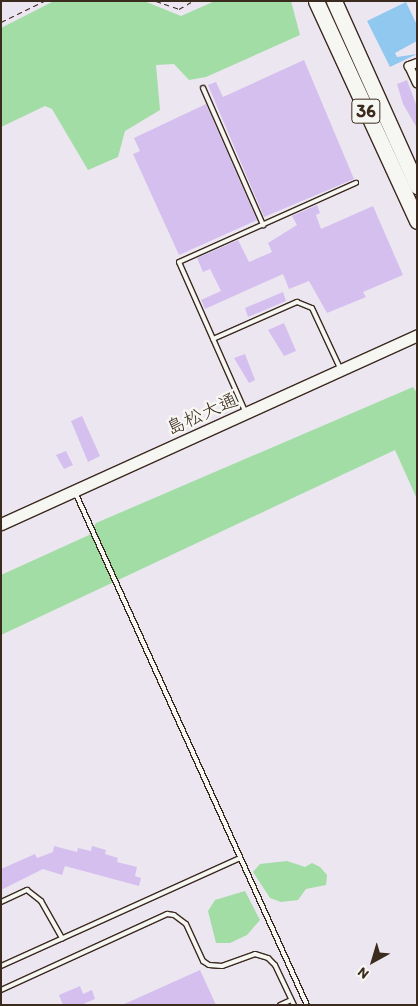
<!DOCTYPE html>
<meta charset="utf-8">
<style>
body{margin:0}
#map{position:relative;width:418px;height:1006px;overflow:hidden;background:#ece6f1;font-family:Itim,"Klee One",sans-serif}
div>[style]{position:absolute}
.green>*{inset:0;background:#a1dda4}
.water>*{inset:0;background:#91c8f0}
.building>*{inset:0;background:#d5bfef}
.path>*{height:1px;margin-top:-0.5px;transform-origin:0;background:repeating-linear-gradient(90deg,#3b2a1e 0 5px,transparent 0 9px)}
.roads{filter:drop-shadow(1px 0 #3b2a1e) drop-shadow(-1px 0 #3b2a1e) drop-shadow(0 1px #3b2a1e) drop-shadow(0 -1px #3b2a1e)}
.lane>*{height:4px;margin:-2px;padding:0 2px;transform-origin:2px;border-radius:2px;background:#f6f6f2}
.street>*{height:8px;margin:-4px;padding:0 4px;transform-origin:4px;border-radius:4px;background:#f6f6f2}
.secondary>*{height:11px;margin:-5.5px;padding:0 5.5px;transform-origin:5.5px;border-radius:5.5px;background:#f6f6f2}
.highway>*{height:15px;margin:-7.5px;padding:0 7.5px;transform-origin:7.5px;border-radius:7.5px;background:#f6f6f2}
span{translate:-50% -50%;white-space:nowrap;text-align:center;line-height:1.15;-webkit-text-stroke:5px #f6f6f2;paint-order:stroke}
.shield-label span{padding:1px 4px;background:#f6f6f2;border:1px solid;border-radius:4px;-webkit-text-stroke-width:0}
.shield-label{font-size:18px;color:#3b2a1e;font-weight:700}
.street-label{font-size:19px;color:#3b2a1e}
.frame{position:absolute;inset:0;border:2px solid #3b2a1e;pointer-events:none}
.north{position:absolute;left:348px;top:936px;width:50px;height:50px;-webkit-text-stroke:4px #f6f6f2;paint-order:stroke;rotate:219deg;font-size:14px;font-weight:700;line-height:20px;text-align:center;color:#3b2a1e}
.north::after{content:'';display:block;margin:auto;width:18px;height:22px;background:#3b2a1e;clip-path:polygon(50% 0,100% 100%,50% 72%,0 100%)}
</style>
<div id="map">
<div class="green">
<i style="clip-path:polygon(54px 1px,144px 1px,181px 16px,215px 1px,291px 1px,300px 35px,206px 77px,189px 80px,174px 64px,156px 65px,160px 110px,125px 131px,118px 157px,88px 170px,52px 109px,45px 106px,1px 127px,1px 28px)"></i>
<i style="clip-path:polygon(413px 387px,417px 393px,417px 499px,395px 450px,1px 635px,1px 575px,89px 535px,96px 523px)"></i>
<i style="clip-path:polygon(287px 861px,305px 867px,312px 863px,320px 867px,327px 875px,326px 885px,306px 889px,298px 900px,281px 902px,270px 898px,253px 872px,260px 864px)"></i>
<i style="clip-path:polygon(245px 891px,260px 920px,247px 935px,230px 943px,216px 943px,208px 911px,215px 900px)"></i>
</div>
<div class="water">
<i style="clip-path:polygon(406px 2px,417px 25px,417px 41px,395px 53px,397px 57px,417px 54px,390px 67px,367px 21px)"></i>
</div>
<div class="building">
<i style="clip-path:polygon(304px 60px,354px 179px,264px 217px,208px 85px,216px 82px,223px 97px)"></i>
<i style="clip-path:polygon(407px 80px,417px 107px,417px 128px,403px 104px,397px 84px)"></i>
<i style="clip-path:polygon(206px 104px,257px 220px,179px 255px,133px 154px,140px 151px,134px 138px)"></i>
<i style="clip-path:polygon(317px 205px,320px 213px,316px 215px,321px 229px,373px 206px,403px 275px,363px 292px,366px 297px,327px 313px,309px 281px,289px 289px,283px 274px,205px 309px,201px 300px,221px 291px,210px 269px,203px 272px,197px 258px,238px 240px,249px 262px,272px 252px,268px 243px,297px 225px,292px 216px)"></i>
<i style="clip-path:polygon(283px 292px,286px 301px,248px 317px,245px 308px)"></i>
<i style="clip-path:polygon(284px 323px,296px 351px,284px 356px,268px 330px)"></i>
<i style="clip-path:polygon(245px 354px,255px 380px,249px 383px,234px 358px)"></i>
<i style="clip-path:polygon(82px 416px,100px 456px,88px 462px,71px 421px)"></i>
<i style="clip-path:polygon(66px 451px,73px 465px,64px 469px,56px 455px)"></i>
<i style="clip-path:polygon(54px 846px,77px 852px,78px 848px,91px 851px,92px 846px,106px 850px,105px 854px,118px 858px,117px 862px,137px 867px,135px 876px,141px 878px,139px 886px,65px 866px,62px 875px,43px 869px,1px 890px,1px 869px,35px 854px,37px 858px,53px 852px)"></i>
<i style="clip-path:polygon(200px 970px,216px 1005px,122px 1005px)"></i>
<i style="clip-path:polygon(80px 986px,83px 994px,92px 990px,95px 999px,81px 1005px,63px 1005px,59px 995px)"></i>
</div>
<div class="path">
<i style="left:156px;top:1px;width:24px;rotate:19deg"></i>
<i style="left:179px;top:9px;width:16px;rotate:-30deg"></i>
<i style="left:1px;top:22px;width:48px;rotate:-26deg"></i>
</div>
<div class="roads">
<div class="lane">
<i style="left:203px;top:88px;width:150px;rotate:66.3deg"></i>
<i style="left:213px;top:339px;width:92px;rotate:-23.8deg"></i>
<i style="left:297px;top:302px;width:16px;rotate:22deg"></i>
<i style="left:312px;top:308px;width:66px;rotate:65deg"></i>
<i style="left:245px;top:411px;width:163px;rotate:-113.9deg"></i>
<i style="left:179px;top:262px;width:194px;rotate:-24.1deg"></i>
<i style="left:75px;top:492px;width:563px;rotate:65.67deg"></i>
<i style="left:1px;top:902px;width:29px;rotate:-25deg"></i>
<i style="left:27px;top:890px;width:18px;rotate:38deg"></i>
<i style="left:41px;top:901px;width:43px;rotate:60.4deg"></i>
<i style="left:1px;top:966px;width:262px;rotate:-24.3deg"></i>
<i style="left:1px;top:990px;width:183px;rotate:-24.6deg"></i>
<i style="left:167px;top:914px;width:7px;rotate:8deg"></i>
<i style="left:174px;top:915px;width:15px;rotate:37deg"></i>
<i style="left:186px;top:924px;width:41px;rotate:65.3deg"></i>
<i style="left:203px;top:961px;width:7px;rotate:34deg"></i>
<i style="left:209px;top:965px;width:13px;rotate:4deg"></i>
<i style="left:222px;top:966px;width:35px;rotate:-20deg"></i>
<i style="left:255px;top:954px;width:14px;rotate:17deg"></i>
<i style="left:268px;top:958px;width:10px;rotate:45deg"></i>
<i style="left:275px;top:965px;width:44px;rotate:64.6deg"></i>
<i style="left:280px;top:1005px;width:12px;rotate:-24deg"></i>
</div>
<div class="street">
<i style="left:417px;top:63px;width:9px;rotate:159deg"></i>
<i style="left:409px;top:66px;width:19px;rotate:65deg"></i>
</div>
<div class="secondary">
<i style="left:1px;top:524px;width:457px;rotate:-24.4deg"></i>
</div>
<div class="highway">
<i style="left:316px;top:1px;width:242px;rotate:65.3deg"></i>
<i style="left:334px;top:1px;width:203px;rotate:65.8deg"></i>
</div>
</div>
<div class="shield-label">
<span style="left:366px;top:111px">36</span>
</div>
<div class="street-label">
<span style="left:202px;top:414px;rotate:-24deg">島松大通</span>
</div>
<div class="frame"></div>
<div class="north">N</div>
</div>
